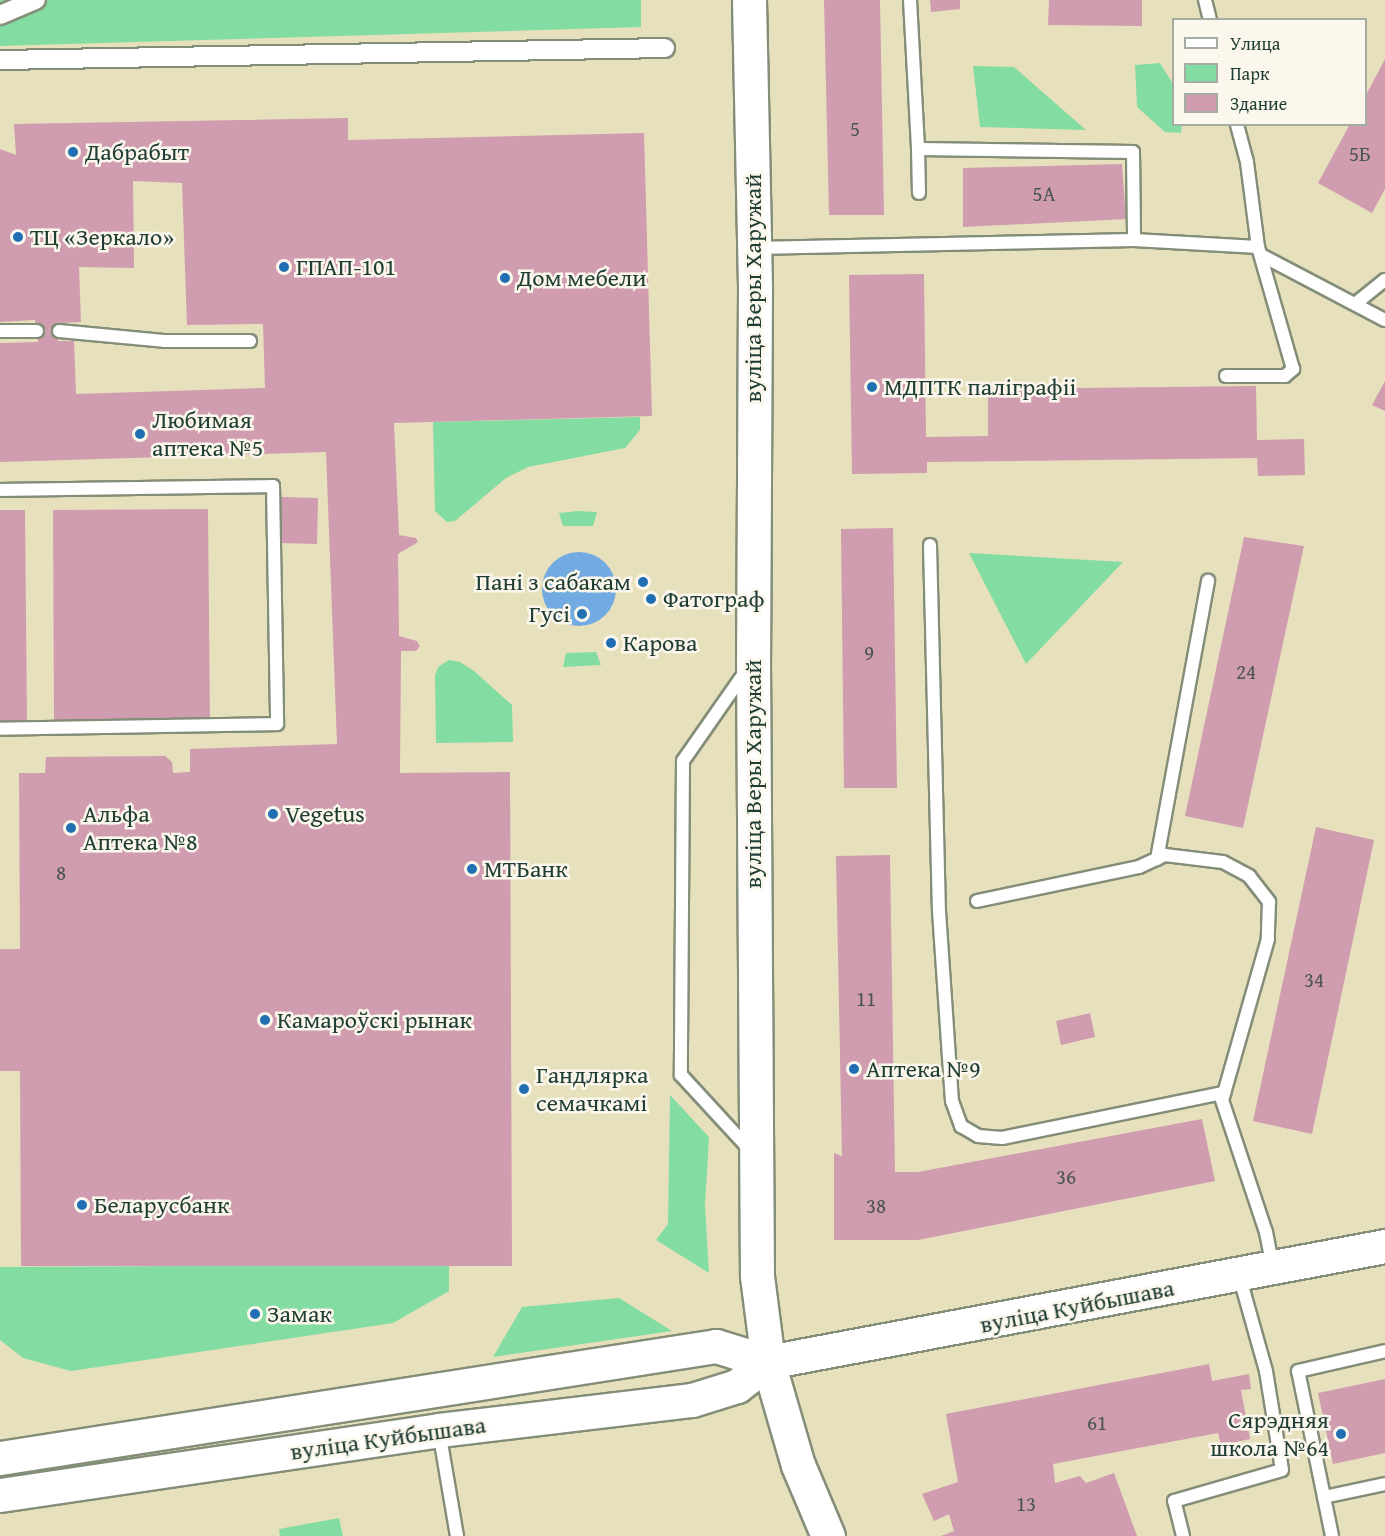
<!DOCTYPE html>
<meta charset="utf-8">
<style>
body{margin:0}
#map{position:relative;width:1385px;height:1536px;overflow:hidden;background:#e7e0bd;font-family:"Gentium Book Plus",serif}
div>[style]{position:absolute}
.green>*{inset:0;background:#83dca1}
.water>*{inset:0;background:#71abe1}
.round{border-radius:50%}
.building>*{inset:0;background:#d09caf}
.roads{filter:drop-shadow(2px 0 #838e78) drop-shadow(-2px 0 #838e78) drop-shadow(0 2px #838e78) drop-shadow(0 -2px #838e78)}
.service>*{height:12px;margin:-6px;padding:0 6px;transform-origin:6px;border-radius:6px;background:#fff}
.pedestrian>*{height:18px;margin:-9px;padding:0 9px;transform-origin:9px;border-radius:9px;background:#fff}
.secondary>*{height:33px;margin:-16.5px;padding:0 16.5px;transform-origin:16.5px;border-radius:16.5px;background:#fff}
.dots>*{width:16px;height:16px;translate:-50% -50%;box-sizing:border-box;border:3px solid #fbf7ec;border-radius:50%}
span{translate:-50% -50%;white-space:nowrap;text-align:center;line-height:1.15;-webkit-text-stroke:5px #fbf7ec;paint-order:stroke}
.number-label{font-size:21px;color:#4b5553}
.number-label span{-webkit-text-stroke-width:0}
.poi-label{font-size:24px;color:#1f3d34}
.left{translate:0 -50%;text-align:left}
.right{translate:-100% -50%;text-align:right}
.street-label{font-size:24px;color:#1f3d34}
.legend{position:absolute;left:1172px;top:18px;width:195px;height:108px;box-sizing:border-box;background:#fbf7ec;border:2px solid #a3ada2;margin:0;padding:8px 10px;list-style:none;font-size:18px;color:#1f3d34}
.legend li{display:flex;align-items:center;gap:12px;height:30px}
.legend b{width:30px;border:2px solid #a3ada2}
</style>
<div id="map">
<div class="green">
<i style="clip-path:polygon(0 0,641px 0,641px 27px,0 46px)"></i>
<i style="clip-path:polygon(1160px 63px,1173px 84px,1174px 124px,1182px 125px,1181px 133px,1165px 132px,1137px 107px,1135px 65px)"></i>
<i style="clip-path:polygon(973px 66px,1014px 67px,1086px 130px,980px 127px)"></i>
<i style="clip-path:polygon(640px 417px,640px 430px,625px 448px,528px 467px,506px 478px,455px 521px,447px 522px,435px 511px,433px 422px)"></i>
<i style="clip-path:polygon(578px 511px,597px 512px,593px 526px,563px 526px,559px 513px)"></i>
<i style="clip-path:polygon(969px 553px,1123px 562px,1026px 664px)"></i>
<i style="clip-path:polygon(596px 652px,601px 665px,563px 667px,566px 653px)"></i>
<i style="clip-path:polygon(449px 660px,460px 662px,474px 671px,512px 705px,513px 742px,436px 743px,435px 675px,439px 666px)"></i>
<i style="clip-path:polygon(670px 1095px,709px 1137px,705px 1205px,709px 1273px,656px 1240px,668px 1224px)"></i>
<i style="clip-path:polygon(449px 1265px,449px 1291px,393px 1323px,71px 1371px,23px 1358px,0 1340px,0 1267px)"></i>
<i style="clip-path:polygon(619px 1298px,672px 1331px,493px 1357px,522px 1307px)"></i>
<i style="clip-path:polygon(339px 1518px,343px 1536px,280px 1536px,279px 1529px)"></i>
</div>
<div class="water">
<i class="round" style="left:542px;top:552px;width:74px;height:74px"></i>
</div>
<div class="building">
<i style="clip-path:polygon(824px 0,880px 0,884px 215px,829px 215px)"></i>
<i style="clip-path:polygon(930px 0,960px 0,960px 9px,931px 12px)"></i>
<i style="clip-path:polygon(1049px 0,1142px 0,1142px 26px,1048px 25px)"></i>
<i style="clip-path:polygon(1385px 59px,1385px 189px,1372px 213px,1318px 183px,1350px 124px,1366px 124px,1366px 95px)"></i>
<i style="clip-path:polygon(evenodd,348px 118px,348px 140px,644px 133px,652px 416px,394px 423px,399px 535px,416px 538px,418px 542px,398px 554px,399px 636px,417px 641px,420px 646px,416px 651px,401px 651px,400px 773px,510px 772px,512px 1266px,21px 1266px,20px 1071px,0 1071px,0 949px,20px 949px,19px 773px,45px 773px,46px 757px,165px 756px,172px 762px,173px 773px,190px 772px,190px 749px,337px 744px,326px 452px,0 462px,0 343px,38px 342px,35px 320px,0 322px,0 149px,16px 155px,14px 124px,348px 118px,133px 181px,182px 183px,187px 325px,263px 324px,265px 388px,76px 394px,74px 341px,58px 341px,59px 323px,81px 322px,79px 267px,134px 268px,133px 181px)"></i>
<i style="clip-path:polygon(1122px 164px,1126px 219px,963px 227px,963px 168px)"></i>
<i style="clip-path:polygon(924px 274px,926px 437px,988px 436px,988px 389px,1256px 386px,1257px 440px,1304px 439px,1305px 475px,1258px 476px,1257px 458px,927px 462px,927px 473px,852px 474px,849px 275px)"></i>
<i style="clip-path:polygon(1385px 381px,1385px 411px,1372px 405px)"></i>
<i style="clip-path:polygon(280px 497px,318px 498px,317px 544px,279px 543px)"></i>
<i style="clip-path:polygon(208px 509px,210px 723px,54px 723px,53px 510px)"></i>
<i style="clip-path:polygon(0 510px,25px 510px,27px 723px,0 723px)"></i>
<i style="clip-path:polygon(893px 528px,897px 788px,844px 788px,841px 529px)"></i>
<i style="clip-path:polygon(1244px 537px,1304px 546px,1243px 828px,1185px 816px)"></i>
<i style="clip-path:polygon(1316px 827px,1374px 840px,1312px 1134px,1253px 1121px)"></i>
<i style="clip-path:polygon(890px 855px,895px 1172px,918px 1172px,1202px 1119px,1215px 1181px,918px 1240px,834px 1240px,834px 1153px,842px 1156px,836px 856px)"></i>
<i style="clip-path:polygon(1090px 1013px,1095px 1037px,1061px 1045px,1056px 1021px)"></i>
<i style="clip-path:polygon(1209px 1364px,1212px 1381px,1249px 1374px,1251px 1389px,1241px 1390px,1250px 1439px,1221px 1445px,1218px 1433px,1053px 1464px,1055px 1483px,1080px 1476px,1086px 1483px,1114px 1473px,1137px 1536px,941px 1536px,954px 1531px,949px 1514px,934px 1521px,922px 1494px,958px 1482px,946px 1414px)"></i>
<i style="clip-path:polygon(1385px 1379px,1385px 1453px,1333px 1464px,1318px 1393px)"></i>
</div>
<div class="roads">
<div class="service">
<i style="left:910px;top:0;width:149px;rotate:86.9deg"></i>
<i style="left:918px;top:149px;width:215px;rotate:0.8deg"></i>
<i style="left:1133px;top:152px;width:88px;rotate:89.3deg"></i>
<i style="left:1205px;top:0;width:21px;rotate:76deg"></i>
<i style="left:918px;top:149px;width:44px;rotate:88.7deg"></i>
<i style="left:755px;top:248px;width:379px;rotate:-1.2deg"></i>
<i style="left:1134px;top:240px;width:124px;rotate:3.2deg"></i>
<i style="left:1261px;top:255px;width:140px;rotate:27.7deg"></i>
<i style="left:1355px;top:304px;width:38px;rotate:-39deg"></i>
<i style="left:0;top:331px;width:37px"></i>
<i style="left:59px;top:331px;width:105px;rotate:5.4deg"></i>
<i style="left:164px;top:341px;width:86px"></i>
<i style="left:1226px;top:376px;width:59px"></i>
<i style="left:1285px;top:376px;width:11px;rotate:-41deg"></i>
<i style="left:1293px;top:369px;width:127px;rotate:-106deg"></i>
<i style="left:1258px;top:247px;width:86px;rotate:-97.4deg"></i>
<i style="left:1247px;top:162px;width:39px;rotate:-105deg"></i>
<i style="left:0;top:490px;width:273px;rotate:-0.8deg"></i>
<i style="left:273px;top:486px;width:238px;rotate:89deg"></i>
<i style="left:277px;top:724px;width:277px;rotate:179deg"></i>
<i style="left:930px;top:545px;width:366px;rotate:88.6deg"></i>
<i style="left:939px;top:911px;width:190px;rotate:86.1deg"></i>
<i style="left:952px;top:1101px;width:27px;rotate:70deg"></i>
<i style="left:961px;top:1126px;width:20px;rotate:30deg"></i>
<i style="left:978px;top:1136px;width:24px;rotate:5deg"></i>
<i style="left:1002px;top:1138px;width:227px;rotate:-11.5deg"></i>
<i style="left:745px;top:672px;width:108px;rotate:124.9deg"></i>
<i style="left:683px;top:761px;width:314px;rotate:90.4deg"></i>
<i style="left:681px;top:1075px;width:103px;rotate:47.4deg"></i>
<i style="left:1157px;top:859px;width:283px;rotate:-79.6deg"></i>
<i style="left:977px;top:901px;width:166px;rotate:-11.9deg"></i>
<i style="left:1139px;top:867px;width:29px;rotate:-25deg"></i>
<i style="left:1165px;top:855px;width:58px;rotate:6.9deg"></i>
<i style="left:1223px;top:862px;width:30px;rotate:28deg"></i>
<i style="left:1249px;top:876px;width:33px;rotate:52deg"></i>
<i style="left:1269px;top:902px;width:37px;rotate:92deg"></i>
<i style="left:1268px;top:939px;width:167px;rotate:105.9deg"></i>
<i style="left:1222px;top:1100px;width:139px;rotate:71.6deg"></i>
<i style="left:1266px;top:1232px;width:36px;rotate:79deg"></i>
<i style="left:439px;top:1431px;width:107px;rotate:80.3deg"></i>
<i style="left:1324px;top:1497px;width:62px;rotate:-12deg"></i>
<i style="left:1183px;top:1536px;width:36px;rotate:-104deg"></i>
<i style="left:1174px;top:1501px;width:112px;rotate:-16deg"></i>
<i style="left:1282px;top:1470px;width:100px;rotate:-99.2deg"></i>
<i style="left:1266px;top:1371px;width:100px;rotate:-105.7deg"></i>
<i style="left:1332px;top:1536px;width:168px;rotate:-101.6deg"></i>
<i style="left:1298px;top:1371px;width:89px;rotate:-12.9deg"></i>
</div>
<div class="pedestrian">
<i style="left:0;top:15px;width:39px;rotate:-23deg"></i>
<i style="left:0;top:60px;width:665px;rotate:-1.03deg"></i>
</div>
<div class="secondary">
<i style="left:749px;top:0;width:289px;rotate:88.8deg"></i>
<i style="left:755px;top:289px;width:372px;rotate:90.3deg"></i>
<i style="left:753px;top:661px;width:615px;rotate:89.63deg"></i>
<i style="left:757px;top:1276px;width:87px;rotate:82.7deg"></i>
<i style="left:768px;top:1362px;width:107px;rotate:73.8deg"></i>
<i style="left:798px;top:1465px;width:77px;rotate:67.1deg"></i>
<i style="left:0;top:1458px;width:725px;rotate:-8.89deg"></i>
<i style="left:716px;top:1346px;width:54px;rotate:17.1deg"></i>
<i style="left:0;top:1495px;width:444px;rotate:-8.4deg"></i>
<i style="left:439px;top:1430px;width:255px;rotate:-6.8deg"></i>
<i style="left:692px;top:1400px;width:47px;rotate:-17.3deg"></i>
<i style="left:737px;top:1386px;width:39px;rotate:-38deg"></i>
<i style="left:768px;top:1362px;width:628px;rotate:-10.65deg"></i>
</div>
</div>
<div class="dots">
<i style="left:73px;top:152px;background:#1f6fb2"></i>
<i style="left:18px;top:237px;background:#1f6fb2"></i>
<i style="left:284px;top:267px;background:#1f6fb2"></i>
<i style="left:505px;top:278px;background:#1f6fb2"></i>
<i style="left:872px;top:387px;background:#1f6fb2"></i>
<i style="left:140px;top:434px;background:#1f6fb2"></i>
<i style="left:643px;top:582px;background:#1f6fb2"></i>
<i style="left:651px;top:599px;background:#1f6fb2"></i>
<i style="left:582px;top:614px;background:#1f6fb2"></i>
<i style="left:611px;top:643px;background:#1f6fb2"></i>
<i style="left:273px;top:814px;background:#1f6fb2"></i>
<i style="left:71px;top:828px;background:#1f6fb2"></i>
<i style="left:472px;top:869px;background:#1f6fb2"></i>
<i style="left:265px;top:1020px;background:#1f6fb2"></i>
<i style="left:854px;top:1069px;background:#1f6fb2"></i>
<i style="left:524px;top:1089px;background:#1f6fb2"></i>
<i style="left:82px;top:1205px;background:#1f6fb2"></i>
<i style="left:255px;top:1314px;background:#1f6fb2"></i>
<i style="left:1341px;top:1434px;background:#1f6fb2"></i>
</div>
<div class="number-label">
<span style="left:855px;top:129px">5</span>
<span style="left:1360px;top:154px">5Б</span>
<span style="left:1044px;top:194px">5А</span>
<span style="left:869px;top:653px">9</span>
<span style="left:1246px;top:672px">24</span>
<span style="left:61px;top:873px">8</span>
<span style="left:1314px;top:980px">34</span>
<span style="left:866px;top:999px">11</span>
<span style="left:1066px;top:1177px">36</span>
<span style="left:876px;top:1206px">38</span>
<span style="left:1097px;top:1423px">61</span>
<span style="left:1026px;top:1504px">13</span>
</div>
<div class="poi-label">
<span class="left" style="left:85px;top:152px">Дабрабыт</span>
<span class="left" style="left:30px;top:237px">ТЦ «Зеркало»</span>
<span class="left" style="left:296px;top:267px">ГПАП-101</span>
<span class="left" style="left:517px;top:278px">Дом мебели</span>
<span class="left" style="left:884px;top:387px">МДПТК паліграфіі</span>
<span class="left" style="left:152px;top:434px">Любимая<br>аптека №5</span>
<span class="right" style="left:631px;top:582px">Пані з сабакам</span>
<span class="left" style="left:663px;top:599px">Фатограф</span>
<span class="right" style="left:570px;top:614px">Гусі</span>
<span class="left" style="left:623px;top:643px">Карова</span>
<span class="left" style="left:83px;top:828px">Альфа<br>Аптека №8</span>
<span class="left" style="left:285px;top:814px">Vegetus</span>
<span class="left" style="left:484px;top:869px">МТБанк</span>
<span class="left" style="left:277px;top:1020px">Камароўскі рынак</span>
<span class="left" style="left:866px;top:1069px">Аптека №9</span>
<span class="left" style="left:536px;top:1089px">Гандлярка<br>семачкамі</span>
<span class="left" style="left:94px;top:1205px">Беларусбанк</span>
<span class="left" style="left:267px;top:1314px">Замак</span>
<span class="right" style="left:1329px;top:1434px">Сярэдняя<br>школа №64</span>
</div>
<div class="street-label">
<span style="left:753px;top:288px;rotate:-90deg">вуліца Веры Харужай</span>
<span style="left:753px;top:774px;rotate:-90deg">вуліца Веры Харужай</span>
<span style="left:1077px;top:1306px;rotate:-11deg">вуліца Куйбышава</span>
<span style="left:388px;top:1438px;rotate:-8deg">вуліца Куйбышава</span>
</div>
<ul class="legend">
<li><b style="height:8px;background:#fff"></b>Улица</li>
<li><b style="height:16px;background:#83dca1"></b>Парк</li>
<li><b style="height:16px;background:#d09caf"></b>Здание</li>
</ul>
</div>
